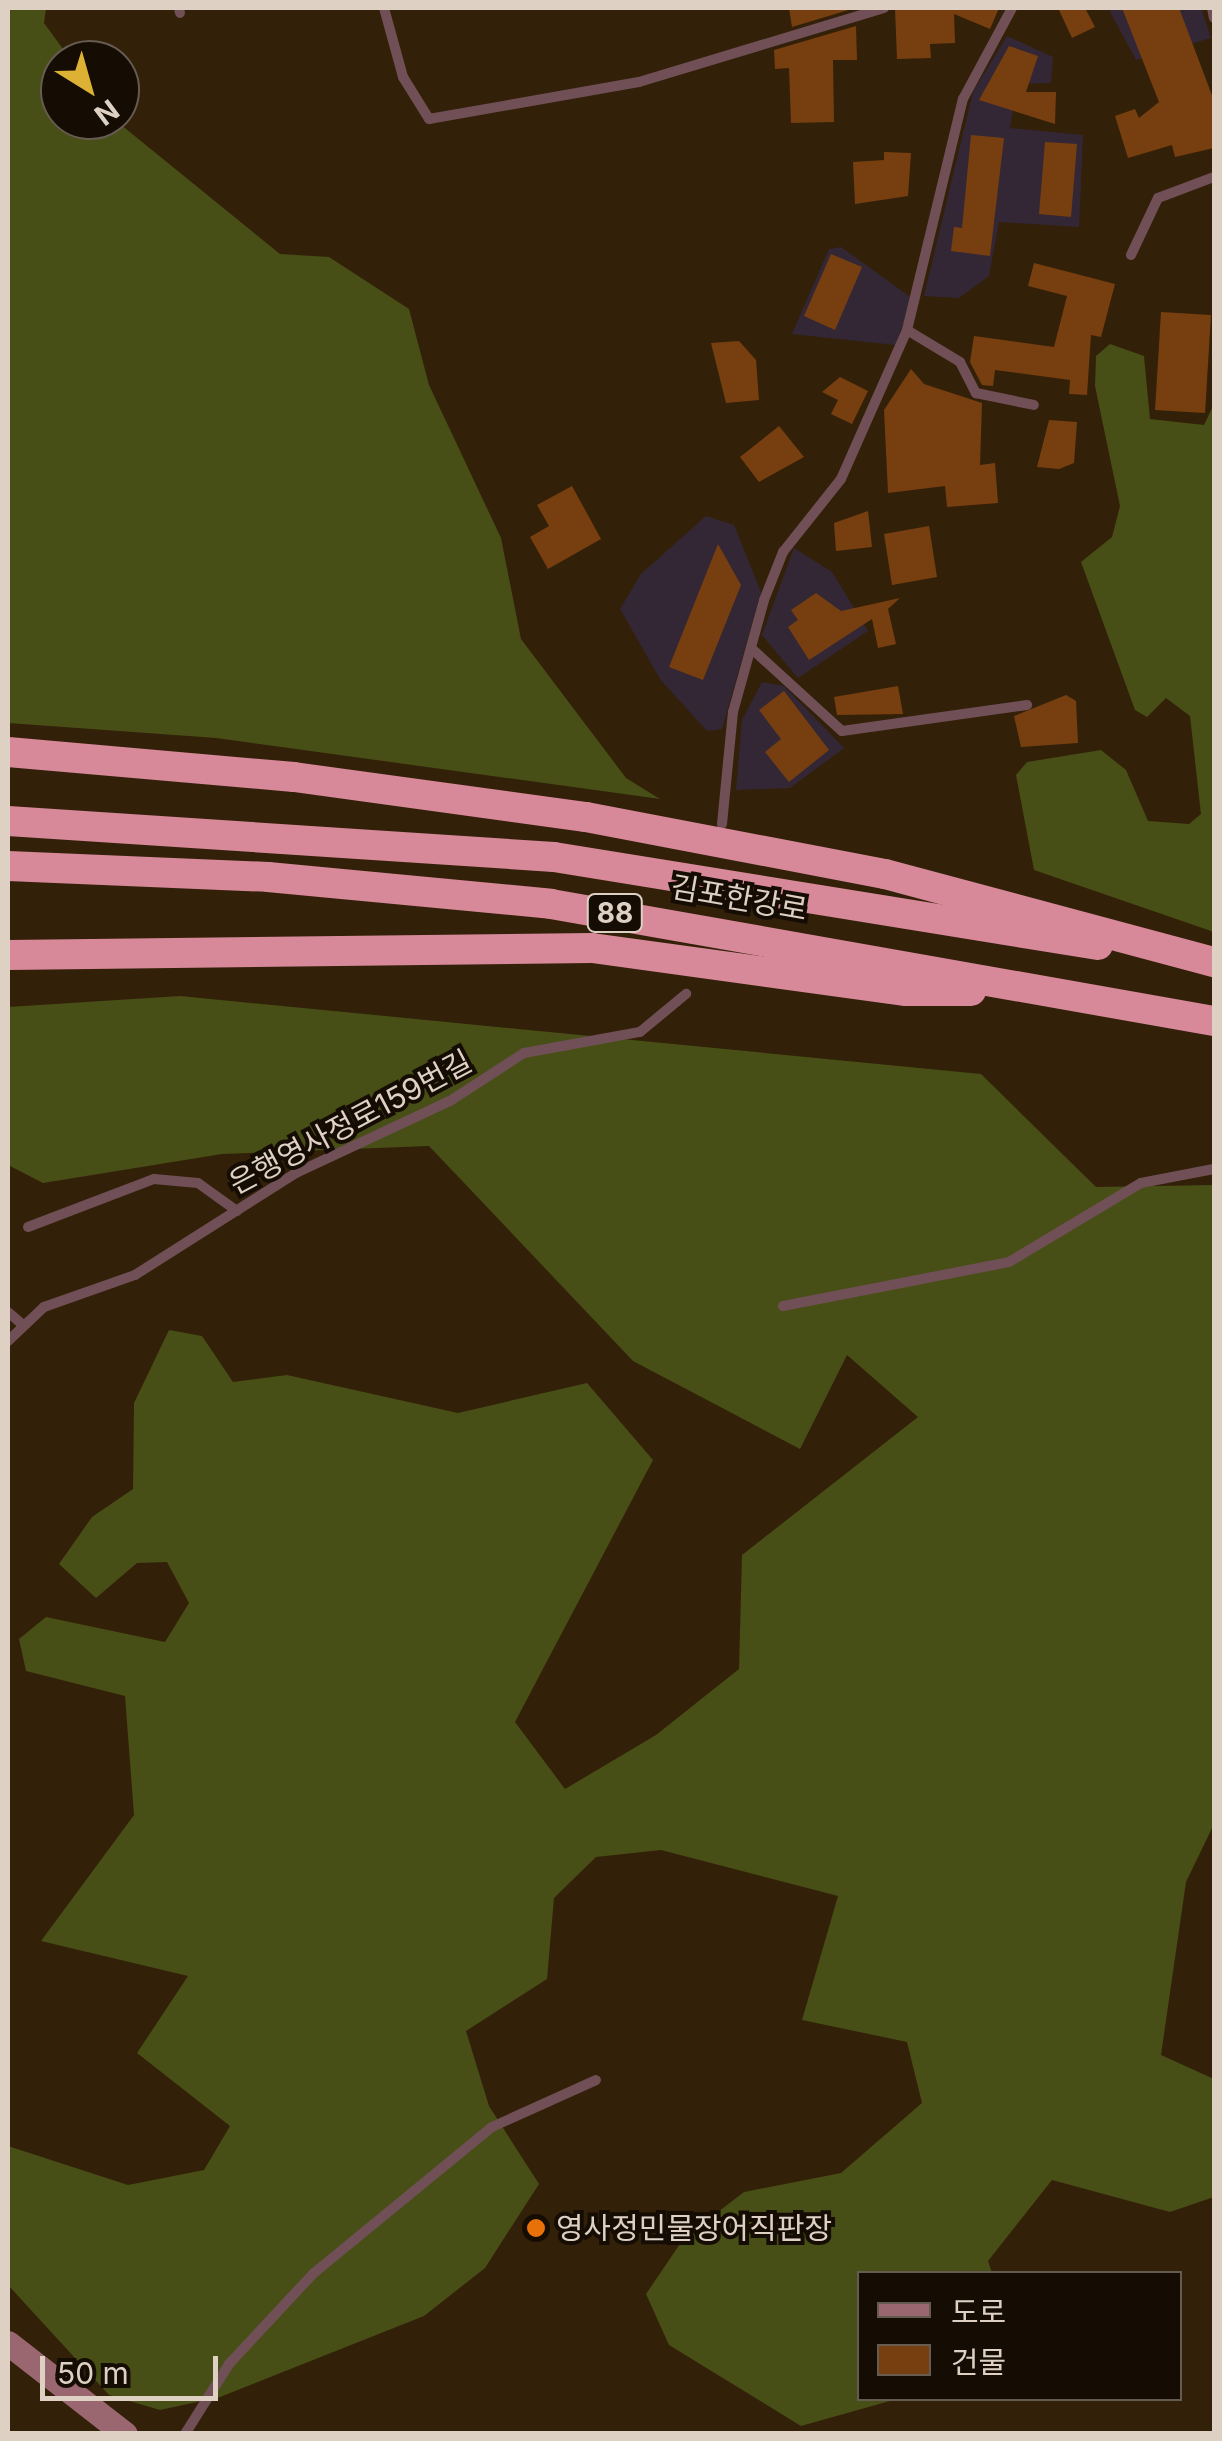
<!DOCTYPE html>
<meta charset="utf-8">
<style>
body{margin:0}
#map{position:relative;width:1222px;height:2441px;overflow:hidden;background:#332009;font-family:Inter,"Noto Sans KR",sans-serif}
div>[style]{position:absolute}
.industrial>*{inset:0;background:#332735}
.forest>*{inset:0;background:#474e16}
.building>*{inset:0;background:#773f0f}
.lane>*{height:10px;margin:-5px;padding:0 5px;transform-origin:5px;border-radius:5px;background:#705056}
.secondary>*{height:25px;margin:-12.5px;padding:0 12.5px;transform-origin:12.5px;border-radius:12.5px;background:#9a6771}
.highway>*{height:30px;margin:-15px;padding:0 15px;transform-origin:15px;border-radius:15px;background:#d78999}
.dots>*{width:28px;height:28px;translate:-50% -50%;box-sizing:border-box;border:5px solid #150c04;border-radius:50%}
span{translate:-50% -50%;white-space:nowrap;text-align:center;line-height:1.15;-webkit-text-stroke:8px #150c04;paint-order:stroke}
.shield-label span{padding:2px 8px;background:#150c04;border:2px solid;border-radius:8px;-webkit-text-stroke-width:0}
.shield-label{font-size:28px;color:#ded1c4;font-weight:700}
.street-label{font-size:30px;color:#ded1c4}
.poi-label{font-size:30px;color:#ded1c4}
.left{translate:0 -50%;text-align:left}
.frame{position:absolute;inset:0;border:10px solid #ded1c4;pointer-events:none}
.legend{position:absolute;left:857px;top:2271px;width:325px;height:130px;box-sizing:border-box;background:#150c04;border:2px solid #655b51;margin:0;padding:12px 18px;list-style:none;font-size:30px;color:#ded1c4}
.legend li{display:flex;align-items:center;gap:20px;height:50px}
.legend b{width:50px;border:2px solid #655b51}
.north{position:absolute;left:40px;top:40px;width:100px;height:100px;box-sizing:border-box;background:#150c04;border:2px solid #655b51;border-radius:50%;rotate:143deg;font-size:28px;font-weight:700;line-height:40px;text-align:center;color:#ded1c4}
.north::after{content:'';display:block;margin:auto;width:35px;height:45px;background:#ddb133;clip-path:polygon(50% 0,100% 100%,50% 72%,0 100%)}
.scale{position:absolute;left:40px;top:2356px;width:178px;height:45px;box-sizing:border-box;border:5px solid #ded1c4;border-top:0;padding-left:12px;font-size:30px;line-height:35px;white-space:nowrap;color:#ded1c4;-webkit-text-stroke:8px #150c04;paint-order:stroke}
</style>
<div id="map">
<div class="industrial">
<i style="clip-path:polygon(1108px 8px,1201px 8px,1211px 38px,1136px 60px)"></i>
<i style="clip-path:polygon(1007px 36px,1053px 57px,1051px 83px,1017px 84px,1010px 128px,1083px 135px,1079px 227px,999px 222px,989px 276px,959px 298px,924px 296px,973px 92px)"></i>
<i style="clip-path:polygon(841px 247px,913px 299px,895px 345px,792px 334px,829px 249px)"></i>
<i style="clip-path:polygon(706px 516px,734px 525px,761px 592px,722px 729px,707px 731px,660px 679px,620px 609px,641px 574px)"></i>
<i style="clip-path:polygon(794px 548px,832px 572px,868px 631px,798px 678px,762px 635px)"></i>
<i style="clip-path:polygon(762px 682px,784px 686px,844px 748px,790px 788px,736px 790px,742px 720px)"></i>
</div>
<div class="forest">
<i style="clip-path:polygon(8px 8px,46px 8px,44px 23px,71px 60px,60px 60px,60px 120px,115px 120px,280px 254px,329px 257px,409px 309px,429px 385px,501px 538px,521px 639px,626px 778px,660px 799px,216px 738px,8px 723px)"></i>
<i style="clip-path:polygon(1110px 344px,1144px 356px,1150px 419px,1204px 425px,1214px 404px,1214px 932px,1034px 870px,1016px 775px,1027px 762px,1101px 750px,1126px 770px,1148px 821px,1189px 824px,1201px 814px,1190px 716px,1166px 698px,1147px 717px,1135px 710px,1081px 562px,1112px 537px,1120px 506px,1095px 386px,1096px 356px)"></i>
<i style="clip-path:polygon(180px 996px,981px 1074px,1096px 1187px,1214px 1185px,1214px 1824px,1186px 1882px,1161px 2055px,1214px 2079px,1214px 2197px,1170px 2212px,1052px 2180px,988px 2261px,992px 2273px,860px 2274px,860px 2398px,897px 2399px,801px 2426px,669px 2345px,646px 2294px,684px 2238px,744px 2192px,841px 2173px,922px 2103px,907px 2042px,802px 2020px,838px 1896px,661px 1850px,596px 1857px,554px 1898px,547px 1979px,466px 2031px,489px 2106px,539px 2184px,485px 2268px,424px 2316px,220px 2397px,160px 2410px,109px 2395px,8px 2285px,8px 2146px,128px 2185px,204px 2170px,230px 2126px,137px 2053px,188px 1976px,41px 1941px,134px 1815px,125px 1696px,26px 1671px,19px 1639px,46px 1617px,165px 1642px,189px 1603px,167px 1562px,137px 1563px,96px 1598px,59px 1564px,92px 1517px,133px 1489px,134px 1403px,169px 1330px,202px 1336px,233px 1382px,287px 1375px,458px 1413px,587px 1383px,653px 1460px,515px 1722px,565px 1789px,656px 1735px,739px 1669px,742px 1555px,918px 1417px,847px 1355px,800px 1449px,633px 1361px,429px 1146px,222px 1154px,43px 1183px,8px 1165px,8px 1007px)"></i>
</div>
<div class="building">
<i style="clip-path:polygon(789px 8px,855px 8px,792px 27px)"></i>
<i style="clip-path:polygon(895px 8px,999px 8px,990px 29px,954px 14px,955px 43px,930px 44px,931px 58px,897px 59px)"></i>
<i style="clip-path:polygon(1058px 8px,1085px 8px,1095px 27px,1072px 38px)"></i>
<i style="clip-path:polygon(1122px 8px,1179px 8px,1213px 98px,1214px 148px,1175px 157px,1172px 145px,1128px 158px,1115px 116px,1135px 109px,1139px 118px,1159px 102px)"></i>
<i style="clip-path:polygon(856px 26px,857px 60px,833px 60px,834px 122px,791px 123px,789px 68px,775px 69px,774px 50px)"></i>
<i style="clip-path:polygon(1009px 46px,1038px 56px,1026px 92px,1056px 92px,1055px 124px,979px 100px)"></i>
<i style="clip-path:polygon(971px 135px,1004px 138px,990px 256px,951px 251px,954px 227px,962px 228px)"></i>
<i style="clip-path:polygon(1045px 142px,1077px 144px,1071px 217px,1039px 214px)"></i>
<i style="clip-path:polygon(884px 152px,911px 153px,908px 196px,855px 204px,853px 162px,884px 160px)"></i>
<i style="clip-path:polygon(831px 254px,862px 267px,835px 330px,804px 316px)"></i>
<i style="clip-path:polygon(1034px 263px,1115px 284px,1101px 337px,1091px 335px,1087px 395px,1069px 394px,1070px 380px,995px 370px,993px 386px,982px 385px,970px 362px,974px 336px,1054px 347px,1067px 296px,1028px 286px)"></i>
<i style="clip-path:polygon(1161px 312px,1211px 315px,1205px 413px,1155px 410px)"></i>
<i style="clip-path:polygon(739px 341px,756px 360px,759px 400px,726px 403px,711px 343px)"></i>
<i style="clip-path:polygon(911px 369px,924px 384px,982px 403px,980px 465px,995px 463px,998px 503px,947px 507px,945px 486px,888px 493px,884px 410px)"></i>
<i style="clip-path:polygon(840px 377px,868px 391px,852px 424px,831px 414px,838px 400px,822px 392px)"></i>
<i style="clip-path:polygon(1049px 420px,1077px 422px,1074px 463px,1059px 469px,1037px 467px)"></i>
<i style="clip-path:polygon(779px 426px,804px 457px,759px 482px,740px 457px)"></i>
<i style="clip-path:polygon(572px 486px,601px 539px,548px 569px,530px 537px,549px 526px,537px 505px)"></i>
<i style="clip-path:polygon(868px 511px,872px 547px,836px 551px,834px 523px)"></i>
<i style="clip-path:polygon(929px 526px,937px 577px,892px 585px,884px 534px)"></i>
<i style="clip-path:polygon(718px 544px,741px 585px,703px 680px,669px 667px)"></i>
<i style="clip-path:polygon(816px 593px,841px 611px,900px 598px,888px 609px,896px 644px,878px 648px,872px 619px,809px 660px,788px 627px,798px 620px,791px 610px)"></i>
<i style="clip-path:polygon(898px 686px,903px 714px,837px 715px,834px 697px)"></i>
<i style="clip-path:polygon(784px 691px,829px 750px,789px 782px,765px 752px,781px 739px,759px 710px)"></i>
<i style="clip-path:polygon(1066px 695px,1076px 701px,1078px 743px,1021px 747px,1014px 716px)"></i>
</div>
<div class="lane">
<i style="left:179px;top:8px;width:5px;rotate:79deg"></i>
<i style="left:384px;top:8px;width:72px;rotate:74.6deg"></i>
<i style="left:403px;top:77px;width:49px;rotate:58.2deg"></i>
<i style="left:429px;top:119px;width:213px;rotate:-10deg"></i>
<i style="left:639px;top:82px;width:256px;rotate:-16.8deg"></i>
<i style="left:1212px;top:8px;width:10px;rotate:79deg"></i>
<i style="left:1131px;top:255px;width:63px;rotate:-64.7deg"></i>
<i style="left:1158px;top:198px;width:60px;rotate:-20.6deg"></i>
<i style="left:907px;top:330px;width:62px;rotate:31.1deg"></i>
<i style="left:960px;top:362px;width:35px;rotate:63deg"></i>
<i style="left:976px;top:393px;width:59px;rotate:11.7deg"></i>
<i style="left:751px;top:648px;width:123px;rotate:42.4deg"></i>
<i style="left:842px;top:731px;width:187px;rotate:-8deg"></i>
<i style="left:722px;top:824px;width:113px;rotate:-84.4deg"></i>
<i style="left:733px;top:712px;width:116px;rotate:-74.5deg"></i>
<i style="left:764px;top:600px;width:52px;rotate:-68.4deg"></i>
<i style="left:783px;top:552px;width:93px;rotate:-51.5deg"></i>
<i style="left:841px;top:479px;width:163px;rotate:-66.1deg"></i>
<i style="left:907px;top:330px;width:238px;rotate:-76.4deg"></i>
<i style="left:963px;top:99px;width:103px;rotate:-61.7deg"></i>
<i style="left:28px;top:1227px;width:135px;rotate:-20.9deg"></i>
<i style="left:154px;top:1179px;width:44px;rotate:5.2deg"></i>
<i style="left:198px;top:1183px;width:48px;rotate:35.7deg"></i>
<i style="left:783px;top:1306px;width:230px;rotate:-11deg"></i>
<i style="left:1009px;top:1262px;width:154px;rotate:-30.9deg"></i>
<i style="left:1141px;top:1183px;width:74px;rotate:-10.9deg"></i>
<i style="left:8px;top:1312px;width:20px;rotate:41deg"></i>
<i style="left:8px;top:1341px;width:50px;rotate:-43.4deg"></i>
<i style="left:44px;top:1307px;width:96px;rotate:-19.4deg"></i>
<i style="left:135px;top:1275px;width:191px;rotate:-32.4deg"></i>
<i style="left:296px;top:1173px;width:170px;rotate:-25.1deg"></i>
<i style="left:450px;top:1101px;width:88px;rotate:-33deg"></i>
<i style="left:524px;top:1053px;width:118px;rotate:-10.3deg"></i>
<i style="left:640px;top:1032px;width:60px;rotate:-39.6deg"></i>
<i style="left:185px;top:2434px;width:83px;rotate:-57.8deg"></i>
<i style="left:229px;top:2364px;width:125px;rotate:-47deg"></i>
<i style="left:314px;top:2273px;width:230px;rotate:-39.4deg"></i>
<i style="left:492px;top:2127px;width:114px;rotate:-24.3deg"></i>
</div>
<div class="secondary">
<i style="left:8px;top:2343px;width:148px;rotate:37.9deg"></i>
</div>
<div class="highway">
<i style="left:8px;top:752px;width:287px;rotate:5deg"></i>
<i style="left:294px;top:777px;width:295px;rotate:7.8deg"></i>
<i style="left:586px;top:817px;width:304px;rotate:10.8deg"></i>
<i style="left:885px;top:874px;width:341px;rotate:15deg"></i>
<i style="left:8px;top:821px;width:547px;rotate:3.77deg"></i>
<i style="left:554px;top:857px;width:551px;rotate:9.19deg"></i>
<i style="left:8px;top:866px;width:260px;rotate:2.4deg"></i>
<i style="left:268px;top:877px;width:284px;rotate:5.4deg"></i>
<i style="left:551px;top:904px;width:673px;rotate:10.01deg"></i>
<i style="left:8px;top:955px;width:584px;rotate:-0.69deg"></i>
<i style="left:592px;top:948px;width:317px;rotate:7.8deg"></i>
<i style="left:906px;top:991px;width:65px"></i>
</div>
<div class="dots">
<i style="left:536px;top:2228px;background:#e8710a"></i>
</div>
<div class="shield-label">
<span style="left:615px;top:913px">88</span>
</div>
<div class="street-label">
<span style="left:739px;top:898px;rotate:10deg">김포한강로</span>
<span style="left:350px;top:1122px;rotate:-28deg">은행영사정로159번길</span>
</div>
<div class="poi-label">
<span class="left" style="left:556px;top:2228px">영사정민물장어직판장</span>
</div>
<div class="frame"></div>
<ul class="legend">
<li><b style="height:12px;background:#9a6771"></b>도로</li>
<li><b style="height:28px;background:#773f0f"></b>건물</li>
</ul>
<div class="north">N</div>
<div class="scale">50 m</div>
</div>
